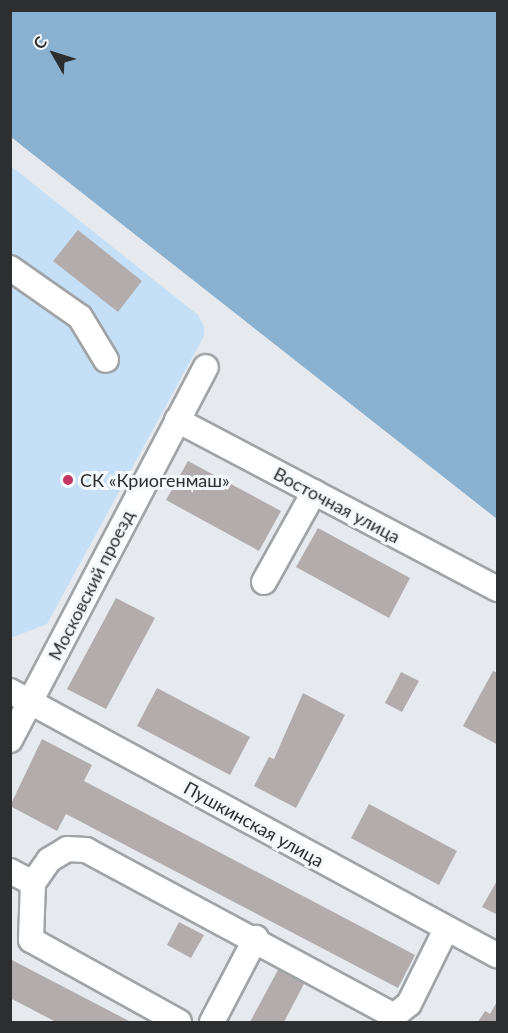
<!DOCTYPE html>
<meta charset="utf-8">
<style>
body{margin:0}
#map{position:relative;width:508px;height:1033px;overflow:hidden;background:#e6eaee;font-family:Lato,sans-serif}
div>[style]{position:absolute}
.green>*{inset:0;background:#c5e0f6}
.forest>*{inset:0;background:#8ab1d0}
.building>*{inset:0;background:#b2acad}
.roads{filter:drop-shadow(2px 0 #a0a4a7) drop-shadow(-2px 0 #a0a4a7) drop-shadow(0 2px #a0a4a7) drop-shadow(0 -2px #a0a4a7)}
.minor>*{height:24px;margin:-12px;padding:0 12px;transform-origin:12px;border-radius:12px;background:#fff}
.dots>*{width:16px;height:16px;translate:-50% -50%;box-sizing:border-box;border:3px solid #f3f8fb;border-radius:50%}
span{translate:-50% -50%;white-space:nowrap;text-align:center;line-height:1.15;-webkit-text-stroke:6px #f3f8fb;paint-order:stroke}
.poi-label{font-size:18px;color:#2c2e2f}
.left{translate:0 -50%;text-align:left}
.street-label{font-size:18px;color:#2c2e2f}
.frame{position:absolute;inset:0;border:12px solid #2c2e2f;pointer-events:none}
.north{position:absolute;left:24px;top:24px;width:60px;height:60px;-webkit-text-stroke:4px #f3f8fb;paint-order:stroke;rotate:309deg;font-size:16px;font-weight:700;line-height:24px;text-align:center;color:#2c2e2f}
.north::after{content:'';display:block;margin:auto;width:21px;height:27px;background:#2c2e2f;clip-path:polygon(50% 0,100% 100%,50% 72%,0 100%)}
</style>
<div id="map">
<div class="green">
<i style="clip-path:polygon(11px 166px,198px 315px,204px 326px,204px 336px,47px 624px,11px 638px)"></i>
</div>
<div class="forest">
<i style="clip-path:polygon(10px 11px,497px 11px,497px 519px,11px 137px)"></i>
</div>
<div class="building">
<i style="clip-path:polygon(78px 230px,142px 281px,118px 312px,53px 261px)"></i>
<i style="clip-path:polygon(188px 461px,281px 511px,259px 551px,166px 500px)"></i>
<i style="clip-path:polygon(318px 528px,410px 578px,389px 618px,296px 567px)"></i>
<i style="clip-path:polygon(116px 598px,155px 618px,106px 709px,67px 689px)"></i>
<i style="clip-path:polygon(493px 671px,498px 673px,498px 745px,463px 726px)"></i>
<i style="clip-path:polygon(401px 672px,419px 681px,402px 712px,385px 703px)"></i>
<i style="clip-path:polygon(157px 688px,250px 737px,230px 775px,137px 726px)"></i>
<i style="clip-path:polygon(303px 693px,345px 715px,296px 808px,254px 786px,269px 757px,274px 759px)"></i>
<i style="clip-path:polygon(42px 739px,92px 765px,84px 781px,415px 955px,398px 988px,66px 814px,57px 831px,10px 806px)"></i>
<i style="clip-path:polygon(369px 804px,457px 851px,439px 885px,351px 838px)"></i>
<i style="clip-path:polygon(498px 879px,498px 915px,482px 907px)"></i>
<i style="clip-path:polygon(179px 922px,204px 935px,191px 958px,167px 945px)"></i>
<i style="clip-path:polygon(10px 959px,131px 1022px,56px 1022px,10px 998px)"></i>
<i style="clip-path:polygon(279px 968px,305px 982px,284px 1022px,250px 1022px)"></i>
<i style="clip-path:polygon(498px 1000px,498px 1022px,478px 1022px,485px 1011px,490px 1014px)"></i>
</div>
<div class="roads">
<div class="minor">
<i style="left:10px;top:268px;width:85px;rotate:35deg"></i>
<i style="left:80px;top:317px;width:50px;rotate:58.8deg"></i>
<i style="left:177px;top:420px;width:363px;rotate:27.8deg"></i>
<i style="left:264px;top:582px;width:103px;rotate:-60.9deg"></i>
<i style="left:10px;top:691px;width:555px;rotate:28.5deg"></i>
<i style="left:10px;top:740px;width:421px;rotate:-62.3deg"></i>
<i style="left:10px;top:871px;width:26px;rotate:28deg"></i>
<i style="left:179px;top:1022px;width:169px;rotate:-151deg"></i>
<i style="left:31px;top:940px;width:57px;rotate:-88deg"></i>
<i style="left:33px;top:883px;width:28px;rotate:-55deg"></i>
<i style="left:49px;top:860px;width:21px;rotate:-31deg"></i>
<i style="left:67px;top:849px;width:19px;rotate:3deg"></i>
<i style="left:86px;top:850px;width:350px;rotate:28.3deg"></i>
<i style="left:394px;top:1016px;width:19px;rotate:-39deg"></i>
<i style="left:409px;top:1004px;width:84px;rotate:-63.7deg"></i>
<i style="left:212px;top:1022px;width:95px;rotate:-62.4deg"></i>
</div>
</div>
<div class="dots">
<i style="left:68px;top:480px;background:#c43662"></i>
</div>
<div class="poi-label">
<span class="left" style="left:80px;top:480px">СК «Криогенмаш»</span>
</div>
<div class="street-label">
<span style="left:337px;top:505px;rotate:28deg">Восточная улица</span>
<span style="left:91px;top:585px;rotate:-63deg">Московский проезд</span>
<span style="left:254px;top:824px;rotate:29deg">Пушкинская улица</span>
</div>
<div class="frame"></div>
<div class="north">С</div>
</div>
